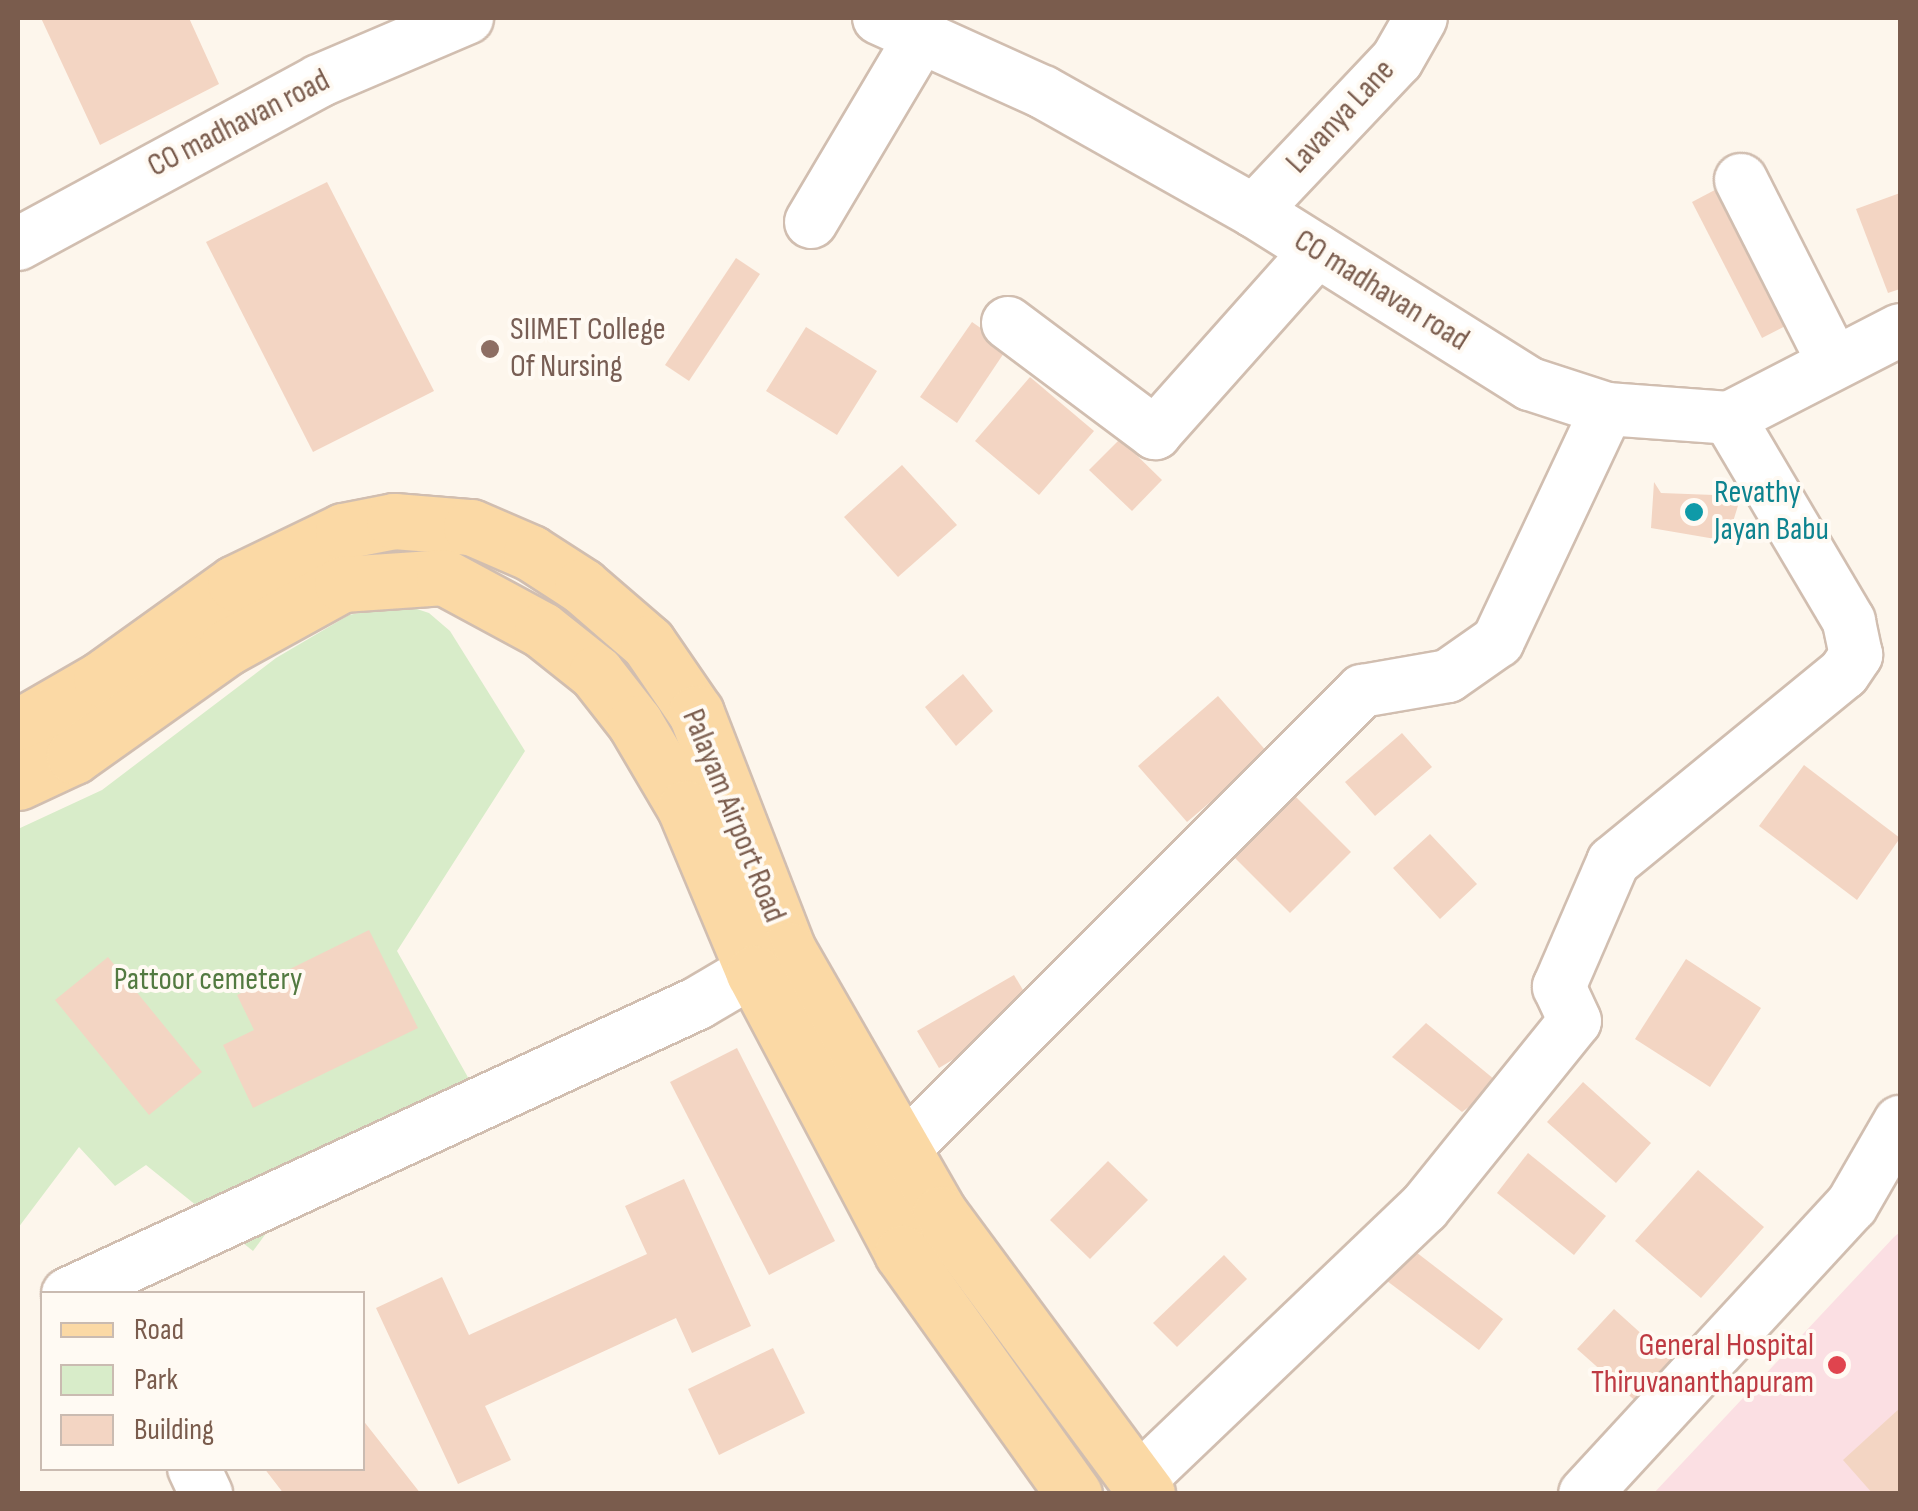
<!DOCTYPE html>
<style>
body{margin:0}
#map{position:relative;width:1918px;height:1511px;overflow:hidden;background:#fdf6ec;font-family:"Sofia Sans Condensed",sans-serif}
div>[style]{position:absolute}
.medical>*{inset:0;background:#fbdfe3}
.green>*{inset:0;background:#d8ecc9}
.building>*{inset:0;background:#f3d5c3}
.roads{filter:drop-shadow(2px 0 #d1beb0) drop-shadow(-2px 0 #d1beb0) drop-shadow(0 2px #d1beb0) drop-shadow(0 -2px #d1beb0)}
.minor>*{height:52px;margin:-26px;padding:0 26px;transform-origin:26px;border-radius:26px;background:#fff}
.major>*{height:55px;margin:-27.5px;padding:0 27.5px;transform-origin:27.5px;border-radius:27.5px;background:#fbd9a5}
.dots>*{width:28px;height:28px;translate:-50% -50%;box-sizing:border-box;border:5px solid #fffaf3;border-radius:50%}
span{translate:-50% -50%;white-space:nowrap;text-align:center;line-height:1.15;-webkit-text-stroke:8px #fffaf3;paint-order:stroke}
.street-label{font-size:32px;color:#7a5c4d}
.education-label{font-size:32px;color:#785e54}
.left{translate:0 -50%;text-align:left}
.culture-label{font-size:32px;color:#0d838f}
.park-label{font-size:32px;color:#537a41}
.health-label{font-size:32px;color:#be3a42}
.right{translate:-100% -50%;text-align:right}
.frame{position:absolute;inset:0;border:20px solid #7a5c4d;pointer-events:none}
.legend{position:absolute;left:40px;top:1291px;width:325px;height:180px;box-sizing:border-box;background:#fffaf3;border:2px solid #cabbb1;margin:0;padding:12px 18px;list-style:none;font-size:30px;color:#7a5c4d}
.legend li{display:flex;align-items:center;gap:20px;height:50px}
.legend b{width:50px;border:2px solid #cabbb1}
</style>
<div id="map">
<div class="medical">
<i style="clip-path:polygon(1900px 1232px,1900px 1493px,1653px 1494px,1894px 1237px)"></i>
</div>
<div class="green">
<i style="clip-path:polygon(402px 604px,429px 613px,450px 631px,525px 751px,397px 951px,479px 1097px,298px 1190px,253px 1251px,146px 1165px,115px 1186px,79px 1147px,18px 1228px,18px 829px,102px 790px,276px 658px,349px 615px)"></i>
</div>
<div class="building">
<i style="clip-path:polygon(41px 18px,189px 18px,219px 84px,100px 145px)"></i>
<i style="clip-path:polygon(327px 182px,434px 391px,313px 452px,206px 242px)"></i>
<i style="clip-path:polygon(1730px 182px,1801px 318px,1762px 338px,1692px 202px)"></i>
<i style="clip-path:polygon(1900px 193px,1900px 289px,1888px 293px,1856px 209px)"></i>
<i style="clip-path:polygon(736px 258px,760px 274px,689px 381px,665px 365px)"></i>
<i style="clip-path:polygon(972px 322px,1008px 347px,957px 423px,920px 397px)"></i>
<i style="clip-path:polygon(806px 327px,877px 371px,837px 435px,766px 391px)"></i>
<i style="clip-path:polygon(1030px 377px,1094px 431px,1039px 495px,975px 441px)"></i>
<i style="clip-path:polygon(1120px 439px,1162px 480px,1132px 511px,1089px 470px)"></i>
<i style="clip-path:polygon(902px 465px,957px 525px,898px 577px,844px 517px)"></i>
<i style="clip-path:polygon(1654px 482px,1661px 493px,1741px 496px,1727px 541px,1651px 528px)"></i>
<i style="clip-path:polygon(963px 674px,993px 711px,956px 746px,925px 707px)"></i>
<i style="clip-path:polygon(1218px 696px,1268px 753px,1187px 822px,1138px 766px)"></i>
<i style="clip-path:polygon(1402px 733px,1432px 767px,1375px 816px,1345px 782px)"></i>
<i style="clip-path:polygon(1804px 765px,1900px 838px,1857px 900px,1759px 826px)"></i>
<i style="clip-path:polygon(1291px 792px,1351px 852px,1290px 913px,1230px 853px)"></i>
<i style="clip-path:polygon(1430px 834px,1477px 884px,1440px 919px,1393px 868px)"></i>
<i style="clip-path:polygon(369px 930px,418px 1028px,253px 1108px,223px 1045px,254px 1030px,237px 995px)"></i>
<i style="clip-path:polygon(108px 957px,202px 1072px,149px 1115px,55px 1000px)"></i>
<i style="clip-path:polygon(1686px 959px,1761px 1008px,1710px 1087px,1635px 1039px)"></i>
<i style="clip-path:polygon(1014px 975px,1035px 1010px,939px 1068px,917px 1031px)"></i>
<i style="clip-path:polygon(1426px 1023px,1500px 1084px,1462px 1112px,1392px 1057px)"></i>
<i style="clip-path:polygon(737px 1048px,835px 1241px,769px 1275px,670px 1082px)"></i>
<i style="clip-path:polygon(1583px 1082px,1651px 1143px,1616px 1183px,1547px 1122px)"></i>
<i style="clip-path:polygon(1528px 1153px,1606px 1216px,1574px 1255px,1497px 1193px)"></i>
<i style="clip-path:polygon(1108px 1161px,1148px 1200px,1090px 1259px,1050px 1220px)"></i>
<i style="clip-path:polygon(1698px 1170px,1764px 1227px,1701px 1298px,1635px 1241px)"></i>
<i style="clip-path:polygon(684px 1179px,751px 1326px,692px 1353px,676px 1318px,485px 1406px,511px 1460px,458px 1484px,376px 1308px,442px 1277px,469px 1335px,647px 1254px,625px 1206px)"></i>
<i style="clip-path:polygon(1412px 1249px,1503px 1319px,1479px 1350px,1387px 1281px)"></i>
<i style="clip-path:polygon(1224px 1255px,1247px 1279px,1177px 1347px,1153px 1323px)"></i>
<i style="clip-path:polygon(1614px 1309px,1676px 1365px,1640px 1405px,1577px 1349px)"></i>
<i style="clip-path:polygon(773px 1348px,805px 1413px,719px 1455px,688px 1389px)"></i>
<i style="clip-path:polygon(1900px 1408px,1900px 1494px,1873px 1494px,1843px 1460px)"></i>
<i style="clip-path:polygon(362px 1419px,421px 1494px,284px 1494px,264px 1468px,362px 1468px)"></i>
</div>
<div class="roads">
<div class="minor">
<i style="left:879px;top:18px;width:180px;rotate:24.3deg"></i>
<i style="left:1043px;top:92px;width:242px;rotate:29.4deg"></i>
<i style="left:1254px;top:211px;width:326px;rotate:32.1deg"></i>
<i style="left:1530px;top:384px;width:81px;rotate:18deg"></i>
<i style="left:1607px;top:409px;width:122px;rotate:4.2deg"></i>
<i style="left:1729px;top:418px;width:192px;rotate:-27.2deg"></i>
<i style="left:1741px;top:180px;width:205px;rotate:63.1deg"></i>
<i style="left:1254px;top:211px;width:208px;rotate:-46.6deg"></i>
<i style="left:1397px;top:60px;width:48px;rotate:-60.3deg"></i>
<i style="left:811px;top:222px;width:215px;rotate:-59.3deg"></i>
<i style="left:18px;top:244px;width:342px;rotate:-28.4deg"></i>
<i style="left:319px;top:81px;width:161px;rotate:-23.1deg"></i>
<i style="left:1008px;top:323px;width:184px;rotate:36.8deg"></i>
<i style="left:1155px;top:433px;width:244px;rotate:-48.3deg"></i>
<i style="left:904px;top:1149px;width:648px;rotate:-45deg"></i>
<i style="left:1362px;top:691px;width:87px;rotate:-9.9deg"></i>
<i style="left:1448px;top:676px;width:61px;rotate:-35deg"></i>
<i style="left:1498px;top:641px;width:256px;rotate:-64.8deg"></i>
<i style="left:68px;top:1294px;width:694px;rotate:-24.79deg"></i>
<i style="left:698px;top:1003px;width:104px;rotate:-30.5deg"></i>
<i style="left:194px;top:1468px;width:29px;rotate:65deg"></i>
<i style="left:1138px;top:1481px;width:395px;rotate:-43.7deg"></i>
<i style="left:1424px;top:1208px;width:240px;rotate:-51.1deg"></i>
<i style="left:1575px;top:1021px;width:38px;rotate:-115deg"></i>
<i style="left:1559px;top:987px;width:136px;rotate:-66.6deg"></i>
<i style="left:1613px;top:862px;width:298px;rotate:-39.3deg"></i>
<i style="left:1844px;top:673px;width:22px;rotate:-56deg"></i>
<i style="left:1856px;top:655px;width:35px;rotate:-102deg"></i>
<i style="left:1849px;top:621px;width:236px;rotate:-120.6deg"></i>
<i style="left:1585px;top:1494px;width:393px;rotate:-47.3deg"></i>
<i style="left:1852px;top:1205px;width:96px;rotate:-60deg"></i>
</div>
<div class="major">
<i style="left:18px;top:727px;width:96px;rotate:-30deg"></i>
<i style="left:101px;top:679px;width:165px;rotate:-35.6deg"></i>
<i style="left:235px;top:583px;width:120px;rotate:-25.7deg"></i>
<i style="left:343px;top:531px;width:52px;rotate:-11.1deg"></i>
<i style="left:394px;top:521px;width:77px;rotate:4.5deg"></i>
<i style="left:471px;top:527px;width:65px;rotate:23.4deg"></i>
<i style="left:531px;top:553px;width:61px;rotate:32.9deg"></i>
<i style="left:582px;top:586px;width:87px;rotate:40.8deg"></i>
<i style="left:648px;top:643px;width:85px;rotate:55.6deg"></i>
<i style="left:696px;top:713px;width:254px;rotate:68.8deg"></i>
<i style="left:788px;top:950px;width:305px;rotate:60.1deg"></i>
<i style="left:940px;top:1214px;width:348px;rotate:53.5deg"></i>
<i style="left:18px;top:782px;width:62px;rotate:-24.9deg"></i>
<i style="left:74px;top:756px;width:186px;rotate:-35.4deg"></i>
<i style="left:226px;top:648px;width:132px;rotate:-28.9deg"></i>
<i style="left:342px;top:584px;width:102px;rotate:-3.9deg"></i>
<i style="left:444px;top:577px;width:111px;rotate:28.4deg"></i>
<i style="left:542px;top:630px;width:69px;rotate:38.5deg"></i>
<i style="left:596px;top:673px;width:63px;rotate:52deg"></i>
<i style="left:635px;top:723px;width:99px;rotate:59.5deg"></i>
<i style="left:685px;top:808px;width:179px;rotate:67.3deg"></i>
<i style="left:754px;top:973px;width:317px;rotate:62.1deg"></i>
<i style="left:902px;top:1253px;width:296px;rotate:54.5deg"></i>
</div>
</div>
<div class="dots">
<i style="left:490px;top:349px;background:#8d6e63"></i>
<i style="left:1694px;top:512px;background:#0f9aa8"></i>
<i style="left:1837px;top:1365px;background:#e0444e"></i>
</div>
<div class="street-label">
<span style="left:1341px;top:117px;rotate:-47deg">Lavanya Lane</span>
<span style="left:239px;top:124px;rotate:-27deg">CO madhavan road</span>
<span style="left:1381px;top:291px;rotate:32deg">CO madhavan road</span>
<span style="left:733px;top:816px;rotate:68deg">Palayam Airport Road</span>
</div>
<div class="education-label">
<span class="left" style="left:510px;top:349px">SIIMET College<br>Of Nursing</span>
</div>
<div class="culture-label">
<span class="left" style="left:1714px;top:512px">Revathy<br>Jayan Babu</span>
</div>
<div class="park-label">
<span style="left:208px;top:980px">Pattoor cemetery</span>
</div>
<div class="health-label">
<span class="right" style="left:1814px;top:1365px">General Hospital<br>Thiruvananthapuram</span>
</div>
<div class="frame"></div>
<ul class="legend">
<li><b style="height:12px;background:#fbd9a5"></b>Road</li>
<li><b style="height:28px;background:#d8ecc9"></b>Park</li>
<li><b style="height:28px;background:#f3d5c3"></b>Building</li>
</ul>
</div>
